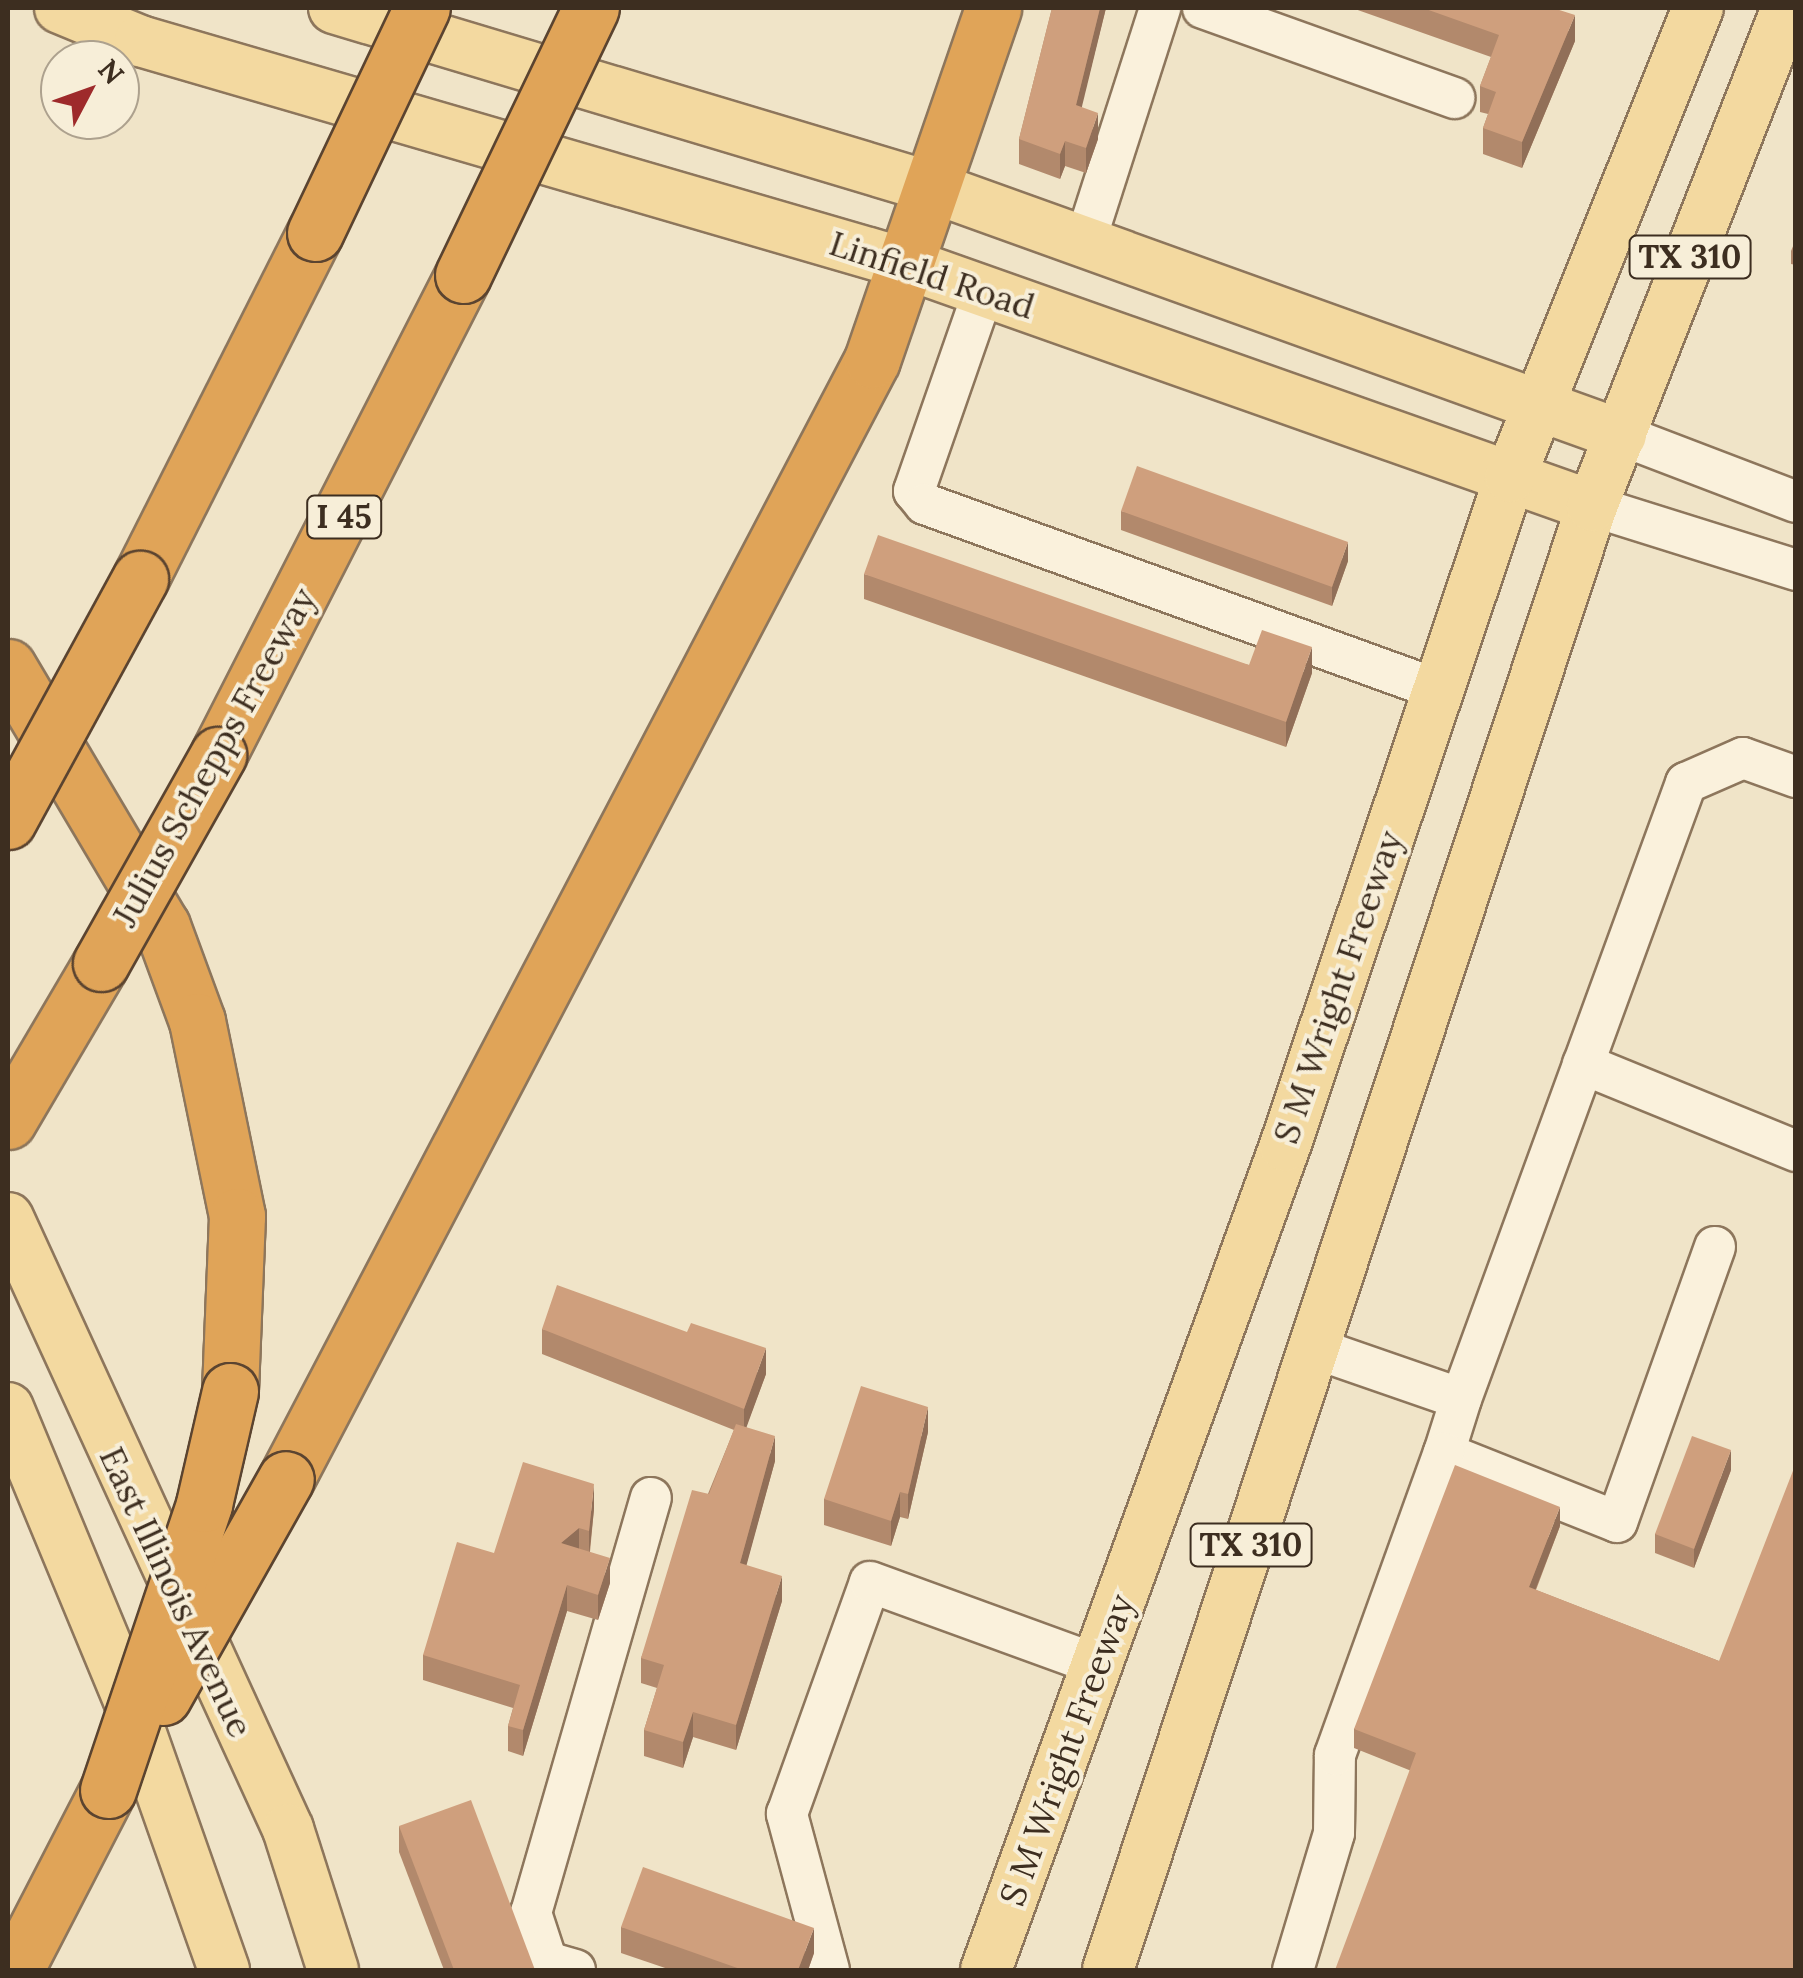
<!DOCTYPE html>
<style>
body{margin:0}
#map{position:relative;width:1803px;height:1978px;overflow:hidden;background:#f0e4c8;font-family:Lora,serif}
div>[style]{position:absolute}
.roads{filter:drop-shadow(2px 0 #8d765c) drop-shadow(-2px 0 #8d765c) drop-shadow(0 2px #8d765c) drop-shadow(0 -2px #8d765c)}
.minor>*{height:40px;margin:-20px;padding:0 20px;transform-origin:20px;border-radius:20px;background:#faf1dc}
.major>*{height:50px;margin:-25px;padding:0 25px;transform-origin:25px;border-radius:25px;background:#f3d9a0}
.highway>*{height:55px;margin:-27.5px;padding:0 27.5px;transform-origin:27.5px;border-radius:27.5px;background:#e0a458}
.bridges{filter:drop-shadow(2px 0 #5b4430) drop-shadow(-2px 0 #5b4430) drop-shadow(0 2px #5b4430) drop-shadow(0 -2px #5b4430)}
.highway-bridge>*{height:55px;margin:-27.5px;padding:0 27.5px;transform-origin:27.5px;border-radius:27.5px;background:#e0a458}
.wall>*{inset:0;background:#b2896c}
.shaded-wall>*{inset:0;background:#916f58}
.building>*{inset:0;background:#cf9f7d}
span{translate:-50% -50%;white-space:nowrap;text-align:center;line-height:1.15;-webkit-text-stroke:8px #f7eed8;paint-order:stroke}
.shield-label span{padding:2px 8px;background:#f7eed8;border:2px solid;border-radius:8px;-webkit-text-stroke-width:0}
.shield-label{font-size:32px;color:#3d2e20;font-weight:700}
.street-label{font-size:35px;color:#3d2e20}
.frame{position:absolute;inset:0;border:10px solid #3d2e20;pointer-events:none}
.north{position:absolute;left:40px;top:40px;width:100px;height:100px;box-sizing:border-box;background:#f7eed8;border:2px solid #ada18e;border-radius:50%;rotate:49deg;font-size:28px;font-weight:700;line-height:40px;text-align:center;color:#3d2e20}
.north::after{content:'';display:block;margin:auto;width:35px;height:45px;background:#9e2a2b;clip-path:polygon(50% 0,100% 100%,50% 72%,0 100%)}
</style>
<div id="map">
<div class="roads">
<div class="minor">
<i style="left:1203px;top:8px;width:267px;rotate:19.7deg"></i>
<i style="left:1085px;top:242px;width:246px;rotate:-72.2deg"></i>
<i style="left:984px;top:290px;width:213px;rotate:109.2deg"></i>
<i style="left:914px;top:491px;width:17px;rotate:50deg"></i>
<i style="left:925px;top:504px;width:547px;rotate:19.89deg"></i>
<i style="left:1621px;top:435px;width:187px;rotate:20.9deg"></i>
<i style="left:1592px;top:506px;width:214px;rotate:17.4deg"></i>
<i style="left:1583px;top:1064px;width:230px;rotate:22.2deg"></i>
<i style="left:1317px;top:1349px;width:152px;rotate:19.1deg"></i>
<i style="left:1461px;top:1399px;width:57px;rotate:107.5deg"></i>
<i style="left:1444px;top:1453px;width:186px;rotate:21.7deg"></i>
<i style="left:1617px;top:1522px;width:292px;rotate:-70.4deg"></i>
<i style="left:1461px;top:1399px;width:656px;rotate:-69.93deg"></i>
<i style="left:1686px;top:783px;width:62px;rotate:-23.7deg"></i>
<i style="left:1743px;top:758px;width:56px;rotate:19.7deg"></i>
<i style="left:575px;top:1970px;width:29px;rotate:-164deg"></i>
<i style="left:547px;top:1962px;width:52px;rotate:-108.1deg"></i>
<i style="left:531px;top:1913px;width:432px;rotate:-73.9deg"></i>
<i style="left:829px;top:1970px;width:162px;rotate:-105.1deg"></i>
<i style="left:787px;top:1814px;width:246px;rotate:-70.3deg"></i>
<i style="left:870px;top:1582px;width:243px;rotate:20deg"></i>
<i style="left:1293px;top:1970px;width:143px;rotate:-73.3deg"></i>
<i style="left:1334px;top:1833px;width:78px;rotate:-89.3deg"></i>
<i style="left:1335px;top:1755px;width:321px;rotate:-70.2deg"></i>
</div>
<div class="major">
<i style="left:60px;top:8px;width:87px;rotate:22.4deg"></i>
<i style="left:140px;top:41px;width:802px;rotate:16.22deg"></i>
<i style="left:910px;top:265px;width:723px;rotate:19.46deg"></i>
<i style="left:334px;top:8px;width:626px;rotate:16.7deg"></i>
<i style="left:934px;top:188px;width:730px;rotate:19.78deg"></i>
<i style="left:8px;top:1218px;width:672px;rotate:65.38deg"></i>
<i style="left:288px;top:1829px;width:148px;rotate:72.3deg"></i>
<i style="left:8px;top:1408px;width:316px;rotate:67.5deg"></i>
<i style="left:129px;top:1700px;width:286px;rotate:70.6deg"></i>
<i style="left:986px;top:1970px;width:877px;rotate:-70.06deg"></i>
<i style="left:1285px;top:1146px;width:706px;rotate:-71.41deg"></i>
<i style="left:1510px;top:477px;width:505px;rotate:-68.16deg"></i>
<i style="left:1108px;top:1970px;width:1542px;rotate:-71.71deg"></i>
<i style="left:1592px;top:506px;width:535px;rotate:-68.62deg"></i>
</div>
<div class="highway">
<i style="left:140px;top:579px;width:388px;rotate:-63.2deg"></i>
<i style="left:8px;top:667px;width:301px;rotate:59.3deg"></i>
<i style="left:162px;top:926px;width:101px;rotate:69.8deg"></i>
<i style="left:197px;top:1021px;width:199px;rotate:78.4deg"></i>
<i style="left:237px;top:1216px;width:175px;rotate:92.3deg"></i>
<i style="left:218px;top:755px;width:539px;rotate:-62.96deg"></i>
<i style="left:8px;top:1121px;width:183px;rotate:-59.5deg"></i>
<i style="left:286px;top:1479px;width:1263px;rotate:-62.36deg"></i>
<i style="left:872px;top:360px;width:372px;rotate:-71deg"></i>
<i style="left:15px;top:1970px;width:203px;rotate:-62.7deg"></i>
</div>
</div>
<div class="bridges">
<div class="highway-bridge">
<i style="left:315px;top:233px;width:249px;rotate:-64.6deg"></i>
<i style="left:463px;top:275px;width:296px;rotate:-64.4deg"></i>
<i style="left:8px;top:821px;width:276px;rotate:-61.4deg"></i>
<i style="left:101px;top:963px;width:239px;rotate:-60.6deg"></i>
<i style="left:163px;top:1697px;width:250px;rotate:-60.6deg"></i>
<i style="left:108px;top:1790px;width:302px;rotate:-71.4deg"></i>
<i style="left:204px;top:1504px;width:116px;rotate:-77deg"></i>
</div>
</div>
<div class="wall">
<i style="clip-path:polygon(1052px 8px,1106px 8px,1081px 107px,1098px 139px,1086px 173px,1065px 166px,1060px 179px,1019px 164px,1019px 139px)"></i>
<i style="clip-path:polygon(1352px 8px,1553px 8px,1575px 41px,1522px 168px,1483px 154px,1483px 128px,1488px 114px,1480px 112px,1480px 86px,1491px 57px)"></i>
<i style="clip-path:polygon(1796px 239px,1796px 265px,1791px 264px,1791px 251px)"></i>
<i style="clip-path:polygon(1121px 511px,1348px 561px,1332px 606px,1121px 530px)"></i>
<i style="clip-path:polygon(864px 574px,1249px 665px,1312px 673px,1286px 747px,864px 599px)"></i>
<i style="clip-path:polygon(542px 1329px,766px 1374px,746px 1427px,775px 1461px,746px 1565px,782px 1601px,736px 1750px,693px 1737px,683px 1768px,644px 1756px,644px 1730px,657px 1688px,641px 1683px,641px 1658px,734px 1430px,542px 1354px)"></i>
<i style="clip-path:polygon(928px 1432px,908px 1519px,900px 1517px,891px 1546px,824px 1525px,824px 1499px)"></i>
<i style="clip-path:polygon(1731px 1470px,1694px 1568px,1655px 1553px,1655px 1534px)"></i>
<i style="clip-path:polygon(594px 1509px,590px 1552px,610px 1583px,598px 1620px,567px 1611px,523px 1756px,508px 1751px,508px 1726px,513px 1708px,423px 1680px,423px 1655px)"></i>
<i style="clip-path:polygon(1560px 1526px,1536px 1590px,1719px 1661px,1796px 1970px,1409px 1770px,1354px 1748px,1354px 1729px)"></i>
<i style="clip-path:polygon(399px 1826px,535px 1970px,444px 1970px,399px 1852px)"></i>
<i style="clip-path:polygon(621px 1927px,814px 1953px,808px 1970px,671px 1970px,621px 1953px)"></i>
</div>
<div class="shaded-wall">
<i style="clip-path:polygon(1100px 8px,1106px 8px,1076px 131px,1076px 105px)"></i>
<i style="clip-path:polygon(1575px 15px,1575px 41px,1522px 168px,1522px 142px)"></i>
<i style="clip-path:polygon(1098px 113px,1098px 139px,1086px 173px,1086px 148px)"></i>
<i style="clip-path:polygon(1065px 141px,1065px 166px,1060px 179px,1060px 154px)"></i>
<i style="clip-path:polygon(1348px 542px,1348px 561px,1332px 606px,1332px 587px)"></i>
<i style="clip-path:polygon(1312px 647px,1312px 673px,1286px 747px,1286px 722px)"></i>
<i style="clip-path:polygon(766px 1348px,766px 1374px,744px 1434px,744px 1409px)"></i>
<i style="clip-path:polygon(928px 1407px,928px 1432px,908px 1519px,908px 1494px)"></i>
<i style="clip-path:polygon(775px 1436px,775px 1461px,740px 1589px,740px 1563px)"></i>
<i style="clip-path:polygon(1731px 1450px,1731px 1470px,1694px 1568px,1694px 1549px)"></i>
<i style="clip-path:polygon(594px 1484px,594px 1509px,589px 1556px,589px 1531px)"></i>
<i style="clip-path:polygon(900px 1492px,900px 1517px,891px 1546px,891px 1521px)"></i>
<i style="clip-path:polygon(1560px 1507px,1560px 1526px,1529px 1606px,1529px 1587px)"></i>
<i style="clip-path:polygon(579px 1528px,579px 1553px,561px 1543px)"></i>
<i style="clip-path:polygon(610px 1558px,610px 1583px,598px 1620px,598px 1595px)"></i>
<i style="clip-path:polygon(782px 1576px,782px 1601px,736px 1750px,736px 1725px)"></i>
<i style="clip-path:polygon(567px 1585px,567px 1611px,523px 1756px,523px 1730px)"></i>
<i style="clip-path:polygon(693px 1712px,693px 1737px,683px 1768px,683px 1742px)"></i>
<i style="clip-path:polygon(814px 1928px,814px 1953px,808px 1970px,798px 1970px)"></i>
</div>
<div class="building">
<i style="clip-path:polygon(1052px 8px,1100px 8px,1076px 105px,1098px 113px,1086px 148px,1065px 141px,1060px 154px,1019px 139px)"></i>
<i style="clip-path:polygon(1423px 8px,1553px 8px,1575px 15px,1522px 142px,1483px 128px,1496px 92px,1480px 86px,1499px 35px)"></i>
<i style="clip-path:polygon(1137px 466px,1348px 542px,1332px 587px,1121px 511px)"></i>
<i style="clip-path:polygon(878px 535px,1249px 665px,1262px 630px,1312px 647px,1286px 722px,864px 574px)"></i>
<i style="clip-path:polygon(557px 1285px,687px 1332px,691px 1323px,766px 1348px,744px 1409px,542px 1329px)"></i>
<i style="clip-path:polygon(861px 1386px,928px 1407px,908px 1494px,900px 1492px,891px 1521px,824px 1499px)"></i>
<i style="clip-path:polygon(736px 1424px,775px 1436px,740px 1563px,782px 1576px,736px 1725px,693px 1712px,683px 1742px,644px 1730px,664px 1665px,641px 1658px,692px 1490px,709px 1494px)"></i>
<i style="clip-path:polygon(1692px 1436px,1731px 1450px,1694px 1549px,1655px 1534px)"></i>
<i style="clip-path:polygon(523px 1462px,594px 1484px,589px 1531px,579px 1528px,561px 1543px,610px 1558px,598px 1595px,567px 1585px,523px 1730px,508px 1726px,520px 1685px,423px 1655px,457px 1542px,494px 1553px)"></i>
<i style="clip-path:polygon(1796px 1463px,1796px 1970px,1335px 1970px,1416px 1753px,1354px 1729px,1455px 1465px,1560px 1507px,1529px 1587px,1719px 1661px)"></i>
<i style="clip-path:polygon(471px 1800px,535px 1970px,454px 1970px,399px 1826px)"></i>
<i style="clip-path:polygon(643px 1867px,814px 1928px,798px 1970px,743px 1970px,621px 1927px)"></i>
</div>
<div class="shield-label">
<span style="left:1690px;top:257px">TX 310</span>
<span style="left:344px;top:517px">I 45</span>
<span style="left:1251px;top:1545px">TX 310</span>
</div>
<div class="street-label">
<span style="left:932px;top:275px;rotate:18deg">Linfield Road</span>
<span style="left:214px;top:757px;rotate:-61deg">Julius Schepps Freeway</span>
<span style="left:1338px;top:987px;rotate:-71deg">S M Wright Freeway</span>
<span style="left:176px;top:1592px;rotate:65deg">East Illinois Avenue</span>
<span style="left:1067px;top:1750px;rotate:-70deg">S M Wright Freeway</span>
</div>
<div class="frame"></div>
<div class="north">N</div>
</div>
